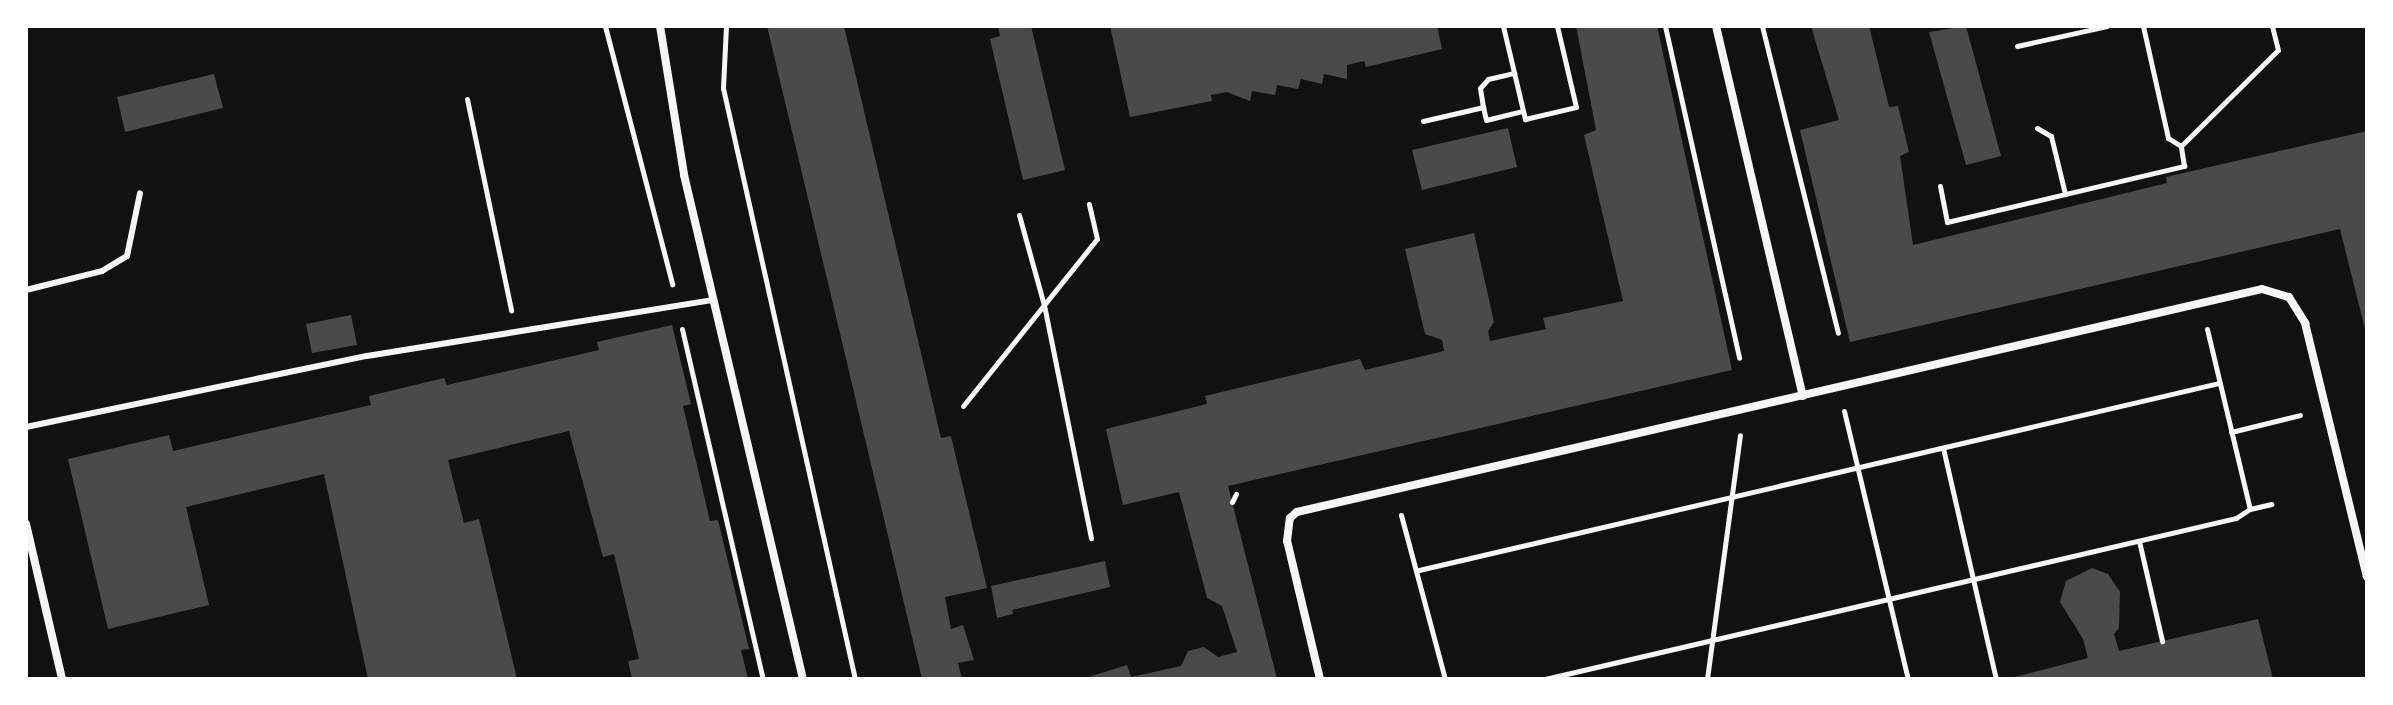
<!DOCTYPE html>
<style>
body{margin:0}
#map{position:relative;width:2393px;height:705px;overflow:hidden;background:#111;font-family:"Exo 2",sans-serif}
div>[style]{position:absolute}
.building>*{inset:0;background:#4a4a4a}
.path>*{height:5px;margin:-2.5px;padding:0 2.5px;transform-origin:2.5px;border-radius:2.5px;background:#f5f5f5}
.service>*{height:6px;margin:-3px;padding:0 3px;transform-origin:3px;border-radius:3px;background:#f5f5f5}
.minor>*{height:8px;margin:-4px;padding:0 4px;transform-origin:4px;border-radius:4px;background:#f5f5f5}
span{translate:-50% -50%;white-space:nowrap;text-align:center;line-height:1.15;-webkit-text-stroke:8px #fff;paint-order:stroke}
.frame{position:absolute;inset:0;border:28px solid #fff;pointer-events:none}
</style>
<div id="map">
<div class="building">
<i style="clip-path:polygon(767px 26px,844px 26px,941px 438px,951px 436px,987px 588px,945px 597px,951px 629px,963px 625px,974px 660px,958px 663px,962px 679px,922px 679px)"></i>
<i style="clip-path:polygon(998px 26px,1031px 26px,1065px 170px,1023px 180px,990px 39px,1000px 36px)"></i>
<i style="clip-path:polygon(1110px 26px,1437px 26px,1442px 49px,1366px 67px,1364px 61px,1347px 65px,1347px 79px,1324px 74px,1322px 84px,1301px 79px,1298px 89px,1277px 85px,1275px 95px,1252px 91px,1250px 101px,1227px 92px,1211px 95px,1212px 101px,1130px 117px)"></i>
<i style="clip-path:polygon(1576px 26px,1657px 26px,1732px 370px,1228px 486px,1277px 679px,1082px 679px,1127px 665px,1131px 677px,1181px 666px,1188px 651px,1204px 647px,1218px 657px,1237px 652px,1222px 606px,1207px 598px,1179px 492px,1123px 505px,1106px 429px,1207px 404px,1205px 396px,1360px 359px,1365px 370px,1444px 351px,1442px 340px,1425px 334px,1405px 249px,1474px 233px,1494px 322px,1488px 331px,1490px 341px,1546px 329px,1543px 318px,1623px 301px,1584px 135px,1596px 130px)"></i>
<i style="clip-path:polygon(1811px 26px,1869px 26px,1889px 107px,1898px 106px,1909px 152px,1900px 156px,1913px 245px,2167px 183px,2166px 177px,2367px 131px,2367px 337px,2340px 229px,1850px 342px,1800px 130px,1839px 120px)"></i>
<i style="clip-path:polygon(1966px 26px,2001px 156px,1966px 165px,1929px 32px)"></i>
<i style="clip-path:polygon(214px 74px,223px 108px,125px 132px,117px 97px)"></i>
<i style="clip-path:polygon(1508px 128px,1517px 167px,1422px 190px,1412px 150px)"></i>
<i style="clip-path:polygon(351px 315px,357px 345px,312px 353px,306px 324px)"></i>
<i style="clip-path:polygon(672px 325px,691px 404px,683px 406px,710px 521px,718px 520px,749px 649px,741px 650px,748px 679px,632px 679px,628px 661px,639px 659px,614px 554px,603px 557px,569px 431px,448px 460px,464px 523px,479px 519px,517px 679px,368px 679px,324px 474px,186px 507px,209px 605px,108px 629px,68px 459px,169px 435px,173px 451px,371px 405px,369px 396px,444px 378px,447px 385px,599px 350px,597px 342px)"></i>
<i style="clip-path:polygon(1105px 561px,1110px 587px,1012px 610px,1013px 614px,997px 618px,991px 586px)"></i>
<i style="clip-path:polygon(2092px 568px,2108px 574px,2120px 592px,2119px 628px,2114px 634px,2119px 651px,2258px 619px,2273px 679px,2007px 679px,2088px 658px,2083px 639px,2060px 602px,2066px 581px)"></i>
</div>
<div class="path">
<i style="left:605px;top:26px;width:267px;rotate:75.4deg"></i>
<i style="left:726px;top:26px;width:62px;rotate:92.8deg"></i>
<i style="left:723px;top:88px;width:606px;rotate:77.41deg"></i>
<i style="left:1503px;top:26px;width:96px;rotate:76.7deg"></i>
<i style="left:1525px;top:119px;width:52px;rotate:-13.2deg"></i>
<i style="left:1576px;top:107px;width:83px;rotate:-103.2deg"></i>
<i style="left:1665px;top:26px;width:340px;rotate:77.4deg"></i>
<i style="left:1762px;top:26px;width:316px;rotate:76.1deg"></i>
<i style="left:2143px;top:26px;width:115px;rotate:77.4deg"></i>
<i style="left:2168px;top:138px;width:15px;rotate:32deg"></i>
<i style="left:2017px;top:46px;width:92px;rotate:-12.5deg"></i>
<i style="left:467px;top:99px;width:216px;rotate:78.2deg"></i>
<i style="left:1483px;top:107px;width:13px;rotate:77deg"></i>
<i style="left:1486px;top:120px;width:38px;rotate:-14deg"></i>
<i style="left:1423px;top:121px;width:62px;rotate:-13.1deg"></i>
<i style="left:1483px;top:107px;width:19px;rotate:-99deg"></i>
<i style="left:1480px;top:88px;width:12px;rotate:-48deg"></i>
<i style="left:1488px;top:79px;width:27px;rotate:-13deg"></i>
<i style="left:2037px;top:128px;width:16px;rotate:30deg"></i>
<i style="left:2051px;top:136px;width:60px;rotate:76.4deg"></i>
<i style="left:1940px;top:186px;width:37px;rotate:79deg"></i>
<i style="left:1947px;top:222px;width:244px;rotate:-13.3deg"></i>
<i style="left:2184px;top:166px;width:20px;rotate:-99deg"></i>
<i style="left:2181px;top:146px;width:136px;rotate:-44.7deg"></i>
<i style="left:2278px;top:50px;width:25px;rotate:-104deg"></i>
<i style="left:1019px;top:215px;width:93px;rotate:74.5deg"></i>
<i style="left:1044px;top:305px;width:238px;rotate:78.6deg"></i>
<i style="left:682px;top:329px;width:359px;rotate:77deg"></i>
<i style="left:2207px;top:329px;width:185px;rotate:76.6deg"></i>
<i style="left:2250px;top:509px;width:22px;rotate:-13deg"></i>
<i style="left:963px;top:406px;width:214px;rotate:-51.3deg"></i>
<i style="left:1097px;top:239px;width:36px;rotate:-103deg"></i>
<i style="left:1844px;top:411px;width:276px;rotate:76.6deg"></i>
<i style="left:2231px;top:432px;width:71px;rotate:-13.8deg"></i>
<i style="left:1943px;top:448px;width:237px;rotate:77.1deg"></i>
<i style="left:1232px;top:502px;width:9px;rotate:-63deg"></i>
<i style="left:1401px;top:515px;width:170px;rotate:75deg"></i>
<i style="left:2139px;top:541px;width:103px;rotate:77deg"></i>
<i style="left:1419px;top:570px;width:822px;rotate:-13.16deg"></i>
<i style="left:1545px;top:679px;width:710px;rotate:-13.12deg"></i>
<i style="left:2236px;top:518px;width:17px;rotate:-33deg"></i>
<i style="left:1707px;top:679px;width:246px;rotate:-82.3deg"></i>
</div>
<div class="service">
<i style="left:26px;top:290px;width:78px;rotate:-14deg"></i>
<i style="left:102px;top:271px;width:29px;rotate:-31deg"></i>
<i style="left:127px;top:256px;width:64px;rotate:-78.3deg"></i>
<i style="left:26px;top:427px;width:348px;rotate:-11.8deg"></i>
<i style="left:367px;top:356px;width:351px;rotate:-9.2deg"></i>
</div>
<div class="minor">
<i style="left:660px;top:26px;width:151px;rotate:80.8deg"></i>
<i style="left:684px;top:175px;width:518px;rotate:76.72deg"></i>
<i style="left:1716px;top:26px;width:380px;rotate:76.8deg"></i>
<i style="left:26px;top:524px;width:159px;rotate:76.9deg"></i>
<i style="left:1320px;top:679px;width:142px;rotate:-103.4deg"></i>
<i style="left:1287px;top:541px;width:23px;rotate:-83deg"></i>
<i style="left:1290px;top:518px;width:9px;rotate:-41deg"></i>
<i style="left:1297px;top:512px;width:990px;rotate:-13.01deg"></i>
<i style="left:2262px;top:289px;width:28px;rotate:17deg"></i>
<i style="left:2289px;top:297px;width:31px;rotate:58deg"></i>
<i style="left:2305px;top:323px;width:261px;rotate:76.3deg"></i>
</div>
<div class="frame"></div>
</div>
